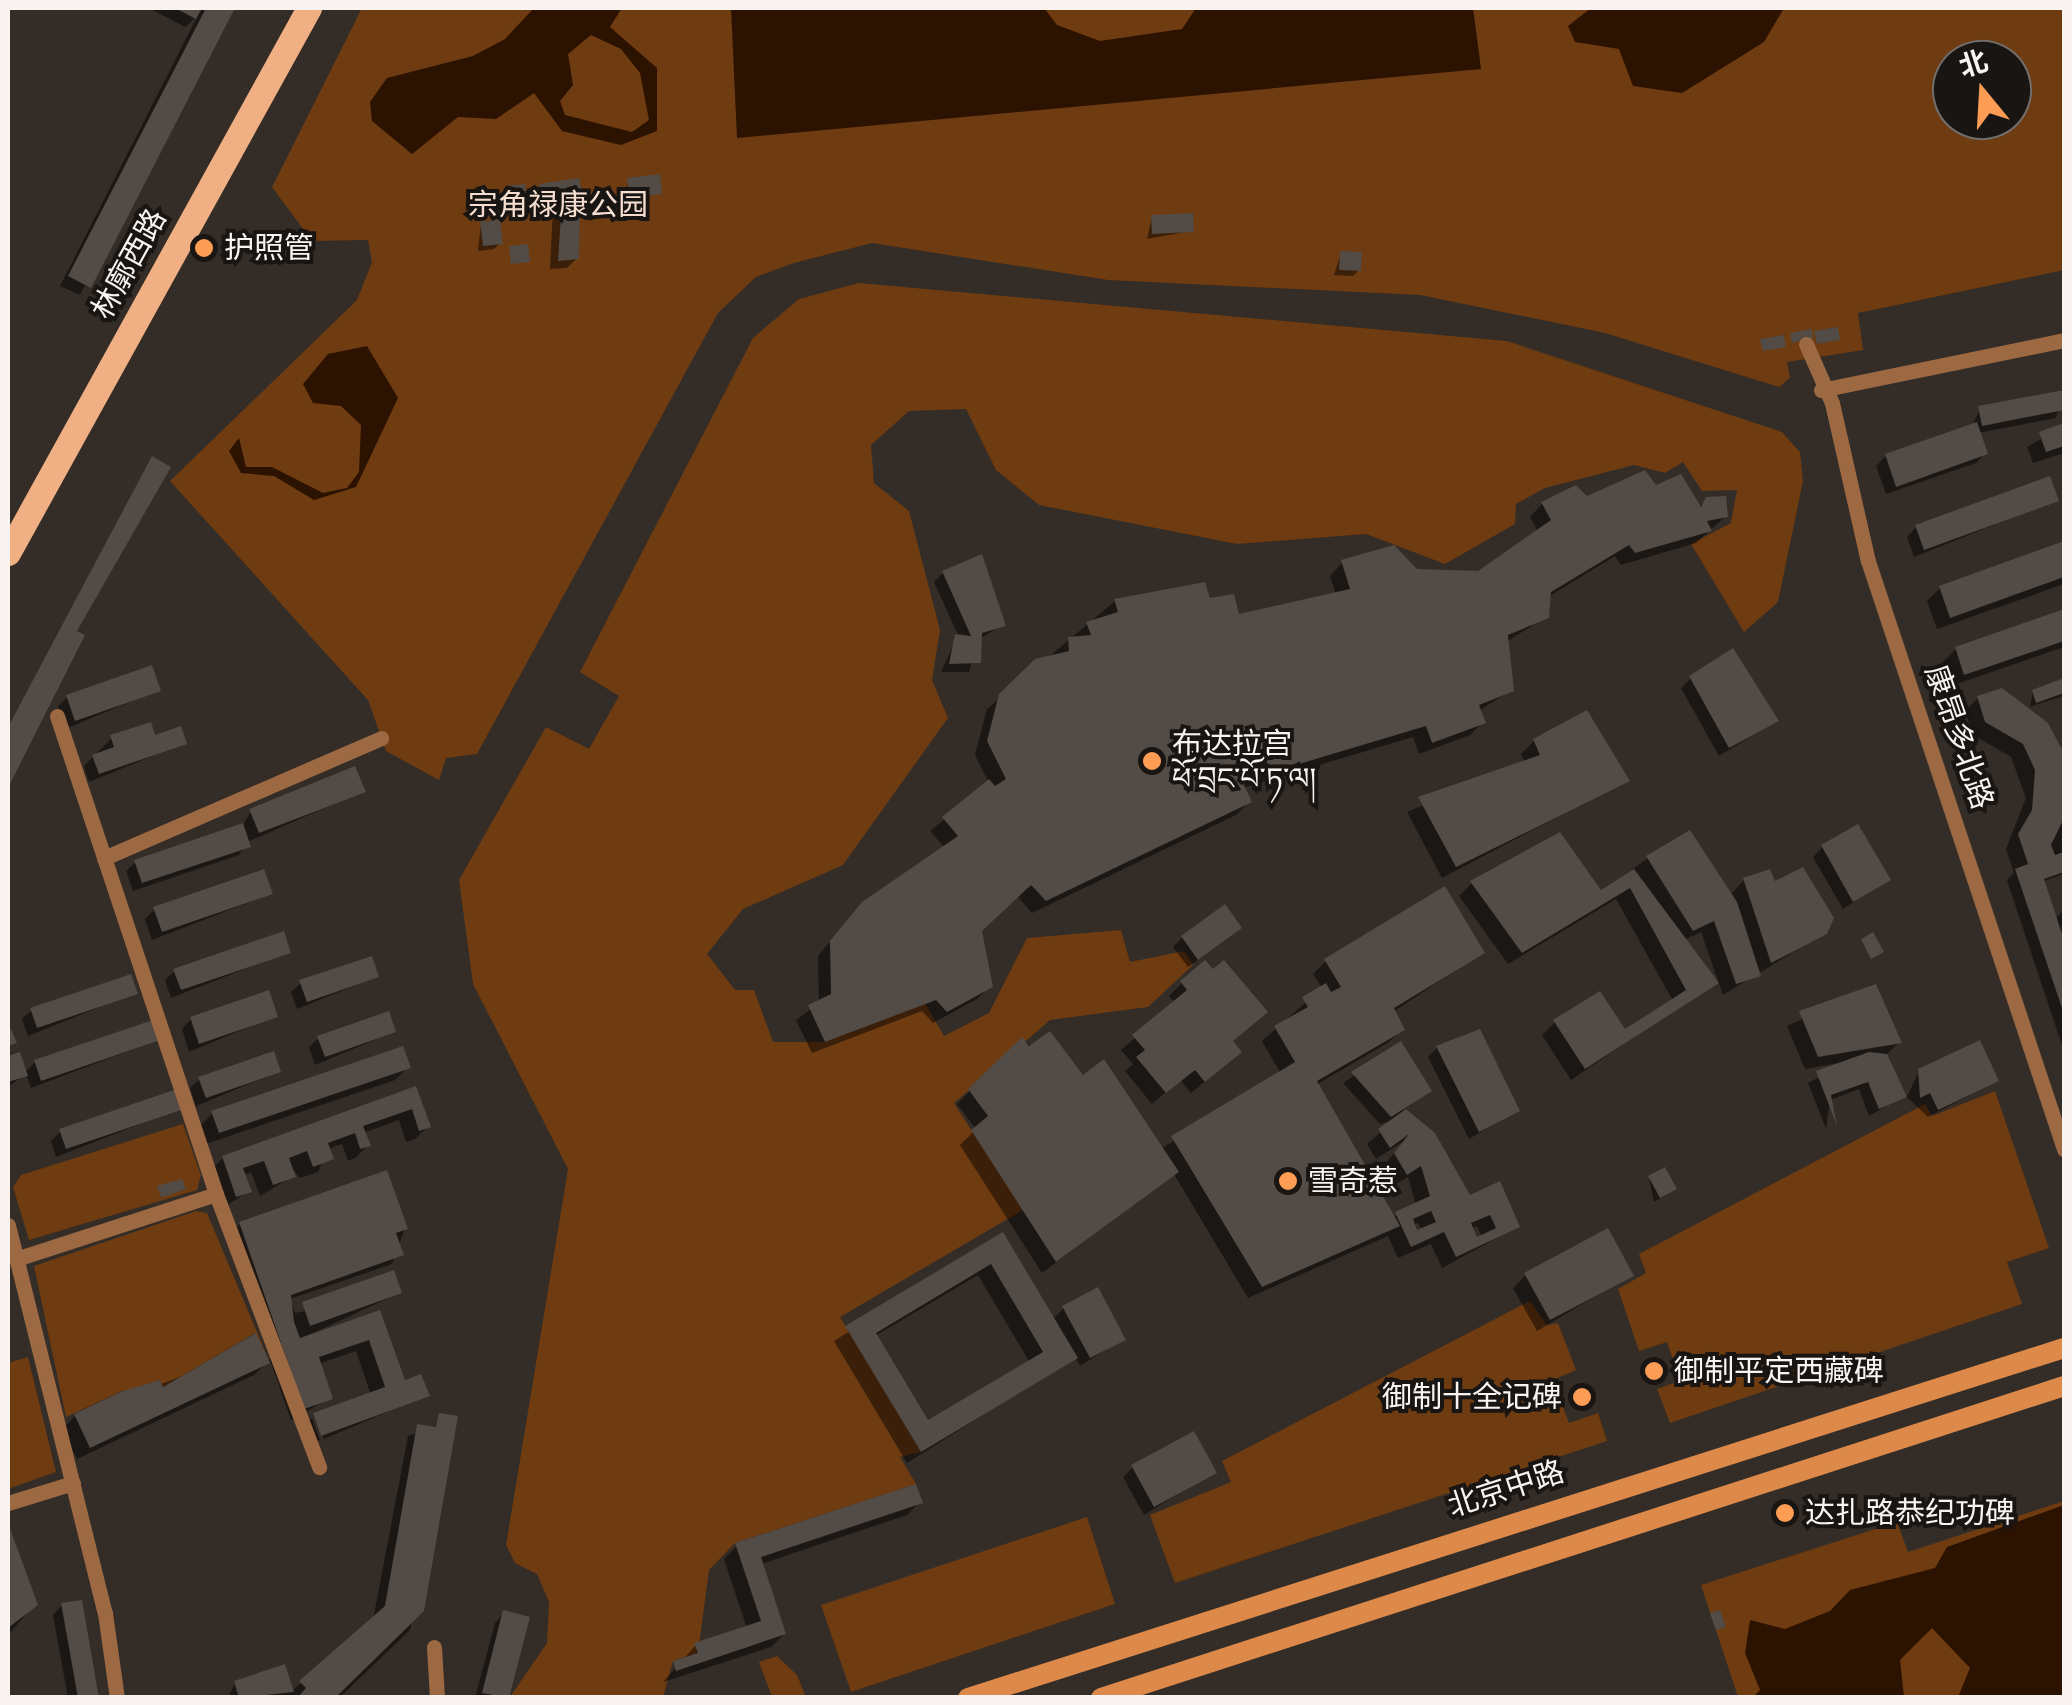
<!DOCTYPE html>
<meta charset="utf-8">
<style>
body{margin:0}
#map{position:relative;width:2072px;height:1705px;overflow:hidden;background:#332c27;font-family:"Space Grotesk","Noto Sans SC","Noto Serif Tibetan",sans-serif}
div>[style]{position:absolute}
.green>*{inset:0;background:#6f3b10}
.water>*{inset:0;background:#2b1201}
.shadow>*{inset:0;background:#0007}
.building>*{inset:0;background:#524b46}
.street>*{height:15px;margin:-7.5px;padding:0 7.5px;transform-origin:7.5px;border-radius:7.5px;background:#9d6943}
.secondary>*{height:20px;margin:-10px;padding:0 10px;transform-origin:10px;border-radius:10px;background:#dc894a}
.primary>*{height:25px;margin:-12.5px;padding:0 12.5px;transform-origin:12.5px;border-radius:12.5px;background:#f1b083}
.dots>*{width:28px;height:28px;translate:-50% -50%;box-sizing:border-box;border:5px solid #181513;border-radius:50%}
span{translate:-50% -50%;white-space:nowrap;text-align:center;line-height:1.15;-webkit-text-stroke:8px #181513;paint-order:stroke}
.park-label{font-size:30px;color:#f5ded0}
.poi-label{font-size:30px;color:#f9f4f1}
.left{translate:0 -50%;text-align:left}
.right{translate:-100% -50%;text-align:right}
.street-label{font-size:30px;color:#f9f4f1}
.frame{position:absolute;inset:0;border:10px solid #f9f4f1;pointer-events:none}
.north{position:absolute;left:1932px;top:40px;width:100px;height:100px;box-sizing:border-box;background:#181513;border:2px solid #726e6c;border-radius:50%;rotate:342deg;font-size:28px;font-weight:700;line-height:40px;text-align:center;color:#f9f4f1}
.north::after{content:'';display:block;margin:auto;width:35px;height:45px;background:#fd9d55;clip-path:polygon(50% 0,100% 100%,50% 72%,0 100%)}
</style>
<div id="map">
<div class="green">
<i style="clip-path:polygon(evenodd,362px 8px,2064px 8px,2064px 270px,1858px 313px,1863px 350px,1787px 362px,1790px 378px,1779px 387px,1605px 333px,1420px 295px,1108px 280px,872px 243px,794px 263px,756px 277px,718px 313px,477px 754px,446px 758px,439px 780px,386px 751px,368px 700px,170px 481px,357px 300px,372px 262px,368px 240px,312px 241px,272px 187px,362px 8px,1952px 60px,2012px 60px,2012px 120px,1952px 120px,1952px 60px)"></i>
<i style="clip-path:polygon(859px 283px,1507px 341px,1782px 432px,1800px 452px,1803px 481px,1778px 602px,1744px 632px,1691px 544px,1731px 523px,1737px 490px,1702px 491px,1683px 462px,1665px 473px,1634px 465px,1545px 488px,1516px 504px,1515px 524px,1445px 564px,1366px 534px,1237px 544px,1039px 505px,996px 470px,966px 409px,909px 411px,871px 445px,874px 483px,909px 511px,940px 630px,932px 680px,948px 718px,843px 865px,743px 909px,707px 954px,735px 990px,754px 990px,773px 1042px,825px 1042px,925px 1003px,944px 1036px,989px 1013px,1027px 938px,1121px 930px,1130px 962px,1184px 951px,1193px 965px,1148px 1007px,1050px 1020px,954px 1103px,1023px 1210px,840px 1317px,921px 1452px,900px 1457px,916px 1484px,735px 1543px,709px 1570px,698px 1653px,673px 1661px,663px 1697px,510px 1697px,547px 1643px,549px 1602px,537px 1574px,515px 1563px,506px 1545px,568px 1169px,473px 984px,459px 880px,546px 727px,589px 749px,619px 696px,580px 672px,753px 338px,799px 299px)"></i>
<i style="clip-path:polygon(1995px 1091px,2049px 1248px,2007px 1262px,2022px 1304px,1670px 1423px,1657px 1389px,1680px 1381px,1667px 1342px,1639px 1351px,1618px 1289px,1646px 1273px,1639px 1254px,1925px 1104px,1932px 1116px)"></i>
<i style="clip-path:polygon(183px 1124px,201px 1175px,197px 1190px,29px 1240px,13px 1187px,21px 1175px)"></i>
<i style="clip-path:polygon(196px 1211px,207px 1213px,270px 1363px,255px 1333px,163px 1387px,122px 1391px,66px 1417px,34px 1266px)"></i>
<i style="clip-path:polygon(1530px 1301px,1547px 1325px,1558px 1323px,1576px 1370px,1553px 1380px,1569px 1423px,1598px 1413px,1607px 1441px,1175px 1583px,1150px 1515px,1231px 1482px,1222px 1461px)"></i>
<i style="clip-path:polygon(28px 1357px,56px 1472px,8px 1489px,8px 1363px)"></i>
<i style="clip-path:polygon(2064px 1501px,2064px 1697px,1738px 1697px,1701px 1585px,1897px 1522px,1908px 1552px)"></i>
<i style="clip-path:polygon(1087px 1517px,1115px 1604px,851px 1692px,821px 1605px)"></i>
<i style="clip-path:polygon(777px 1656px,797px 1675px,806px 1697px,772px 1697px,759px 1662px)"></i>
</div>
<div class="water">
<i style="clip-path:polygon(evenodd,534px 8px,622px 8px,610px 27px,657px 68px,657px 131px,621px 145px,562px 131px,534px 93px,496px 119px,458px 117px,412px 154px,372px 121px,370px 102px,387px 78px,473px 56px,505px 39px,534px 8px,591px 35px,621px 49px,640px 73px,649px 120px,632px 132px,565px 115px,560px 101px,573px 85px,568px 54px,591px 35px)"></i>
<i style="clip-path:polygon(731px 8px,1044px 8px,1057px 25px,1100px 41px,1182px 29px,1196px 8px,1473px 8px,1481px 69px,737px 138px)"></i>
<i style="clip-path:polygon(1591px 8px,1784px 8px,1764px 42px,1682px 93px,1633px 86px,1619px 49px,1575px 42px,1568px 26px)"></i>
<i style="clip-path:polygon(367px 346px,398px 398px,356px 487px,314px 500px,274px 476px,241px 473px,229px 451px,239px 438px,246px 467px,272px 467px,323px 493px,347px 488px,359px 472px,361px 425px,341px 406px,313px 403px,303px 384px,328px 354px)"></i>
<i style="clip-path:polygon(2064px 1505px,2064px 1697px,1958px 1697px,1970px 1668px,1932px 1628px,1900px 1660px,1904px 1697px,1753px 1697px,1760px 1690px,1745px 1653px,1750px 1620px,1785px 1629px,1830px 1611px,1850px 1590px,1935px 1568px,1947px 1547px)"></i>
</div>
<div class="shadow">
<i style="clip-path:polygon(149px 8px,232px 8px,80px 295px,60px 286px,198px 15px,185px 27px)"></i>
<i style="clip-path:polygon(628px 180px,659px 193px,624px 202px)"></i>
<i style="clip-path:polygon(541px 187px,580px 196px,571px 204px,577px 258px,567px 268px,550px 269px,553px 208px,534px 211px,531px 196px)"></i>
<i style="clip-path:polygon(1152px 217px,1191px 231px,1147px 239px)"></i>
<i style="clip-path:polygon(481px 224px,500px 243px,494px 249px,478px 251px)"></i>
<i style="clip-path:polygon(1341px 253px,1359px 270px,1353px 276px,1334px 275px)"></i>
<i style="clip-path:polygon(2062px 393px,2056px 418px,1978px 433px,1985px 453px,1976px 463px,1886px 494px,1876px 466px,1886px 456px,1972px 426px,1980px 409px)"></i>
<i style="clip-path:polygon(2064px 426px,2064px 453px,2033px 463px,2027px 447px)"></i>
<i style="clip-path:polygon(152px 459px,74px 632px,82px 636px,8px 782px,8px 727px)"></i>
<i style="clip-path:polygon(1655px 488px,1699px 507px,1707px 500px,1726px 516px,1696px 543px,1621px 565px,1615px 556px,1548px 597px,1546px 617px,1506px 642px,1511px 690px,1479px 711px,1483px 722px,1470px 735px,1419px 754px,1413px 737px,1242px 788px,1249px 802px,1236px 815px,1032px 913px,1017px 896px,979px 931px,990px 986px,977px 999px,933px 1023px,922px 1011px,812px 1053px,796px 1020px,819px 1003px,818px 956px,850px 918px,945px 848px,930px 831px,989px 783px,975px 755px,987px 709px,1115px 601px,1208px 601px,1237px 617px,1336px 595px,1330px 576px,1342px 563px,1479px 574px,1538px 532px,1530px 517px,1542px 504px)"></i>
<i style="clip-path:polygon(2056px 500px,1914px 557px,1907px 537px,1916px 527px)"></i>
<i style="clip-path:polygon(2064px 543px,2064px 584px,1937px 629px,1927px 601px,1940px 588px)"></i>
<i style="clip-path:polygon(943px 573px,1003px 625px,979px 639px,969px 672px,941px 672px,958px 635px,934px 582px)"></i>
<i style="clip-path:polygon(2064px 612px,2064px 647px,1951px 686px,1943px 662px,1956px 649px)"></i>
<i style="clip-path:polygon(1691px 678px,1776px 721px,1719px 756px,1681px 688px)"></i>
<i style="clip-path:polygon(2064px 681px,2063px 696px,2030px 707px,2033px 692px)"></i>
<i style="clip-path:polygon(158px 690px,65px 729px,58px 707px,67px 697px)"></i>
<i style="clip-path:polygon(1978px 698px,2046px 725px,2064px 769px,2064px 874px,2042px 882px,2055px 919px,2064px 910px,2064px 1051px,2007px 880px,2014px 873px,2006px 849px,2026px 798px,2011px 757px,1973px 735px,1965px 711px)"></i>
<i style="clip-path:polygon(112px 738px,184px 743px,89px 782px,84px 766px)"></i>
<i style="clip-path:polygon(1534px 741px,1627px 780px,1442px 878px,1407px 812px,1525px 763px,1521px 754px)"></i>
<i style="clip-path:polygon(363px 791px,247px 842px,239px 855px,133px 891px,126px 871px,136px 862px,243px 825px,251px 811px)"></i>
<i style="clip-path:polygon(1823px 847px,1887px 880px,1843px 909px,1813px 857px)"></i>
<i style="clip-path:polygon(1648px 858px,1730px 895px,1744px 880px,1773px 885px,1825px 933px,1723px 995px,1701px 932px,1684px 940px,1716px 982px,1571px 1080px,1542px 1035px,1555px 1022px,1624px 1033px,1673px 1001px,1616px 899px,1508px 964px,1459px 896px,1472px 883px,1600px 894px)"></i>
<i style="clip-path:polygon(270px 894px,152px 940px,145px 919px,155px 909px)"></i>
<i style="clip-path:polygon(1230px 937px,1188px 967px,1173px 947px,1182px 938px)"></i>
<i style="clip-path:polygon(288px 952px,171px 998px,165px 980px,175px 971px)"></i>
<i style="clip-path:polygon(evenodd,1482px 953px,1393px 1012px,1402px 1029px,1389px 1042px,1316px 1085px,1393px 1218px,1416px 1205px,1408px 1177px,1393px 1186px,1382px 1168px,1404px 1141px,1376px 1159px,1367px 1144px,1395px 1120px,1380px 1124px,1343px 1083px,1400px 1045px,1429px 1091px,1403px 1110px,1433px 1134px,1469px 1198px,1517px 1227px,1442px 1268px,1431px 1244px,1398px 1258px,1388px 1236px,1248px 1298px,1174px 1174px,1042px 1273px,960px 1145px,976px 1129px,957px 1104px,1022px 1040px,1083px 1079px,1161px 1149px,1281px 1074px,1262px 1041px,1322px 988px,1313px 974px,1326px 961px,1482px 953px,1418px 1223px,1422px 1230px,1416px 1233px,1413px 1225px,1418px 1223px,1482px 953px,1477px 1226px,1482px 1237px,1476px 1240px,1471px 1228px,1477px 1226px)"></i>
<i style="clip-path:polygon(376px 977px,297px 1009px,291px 992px,301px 983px)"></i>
<i style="clip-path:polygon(1182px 983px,1231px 1042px,1226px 1064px,1191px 1093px,1180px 1080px,1152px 1104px,1125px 1071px,1133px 1064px,1121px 1050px,1175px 1003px,1169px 996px)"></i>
<i style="clip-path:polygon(1875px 987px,1899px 1042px,1885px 1056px,1904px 1096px,1869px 1116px,1859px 1089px,1830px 1100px,1826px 1129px,1808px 1083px,1850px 1061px,1805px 1069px,1787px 1026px)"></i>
<i style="clip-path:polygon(135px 993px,28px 1036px,22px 1019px,32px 1010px)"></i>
<i style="clip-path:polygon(275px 1016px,189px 1052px,182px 1029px,191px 1019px)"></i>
<i style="clip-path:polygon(393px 1032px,315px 1065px,309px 1047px,319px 1038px)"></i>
<i style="clip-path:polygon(157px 1040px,31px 1088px,26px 1074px,8px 1087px,8px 1059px,18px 1055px,24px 1073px,35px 1062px)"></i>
<i style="clip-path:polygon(1437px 1048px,1517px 1110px,1469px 1139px,1428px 1057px)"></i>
<i style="clip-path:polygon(408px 1067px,395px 1080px,206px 1144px,200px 1126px,213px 1113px)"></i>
<i style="clip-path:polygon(1919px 1071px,1996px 1081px,1928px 1117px,1907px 1097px)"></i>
<i style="clip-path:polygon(278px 1072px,196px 1106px,190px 1088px,200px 1079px)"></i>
<i style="clip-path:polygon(415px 1089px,428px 1126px,415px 1139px,406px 1142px,399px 1120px,363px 1133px,368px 1145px,355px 1158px,348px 1161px,342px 1144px,328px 1149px,318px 1172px,300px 1178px,289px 1164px,293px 1176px,260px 1196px,251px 1172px,243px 1175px,249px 1191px,223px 1208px,210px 1171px,223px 1158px)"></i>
<i style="clip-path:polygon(181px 1108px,56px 1157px,51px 1141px,60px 1132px)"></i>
<i style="clip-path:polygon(1649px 1178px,1674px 1189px,1654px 1202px)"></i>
<i style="clip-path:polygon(240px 1224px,405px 1228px,392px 1264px,290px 1299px,295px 1313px,399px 1293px,290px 1344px,379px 1313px,403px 1383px,427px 1395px,324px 1439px,314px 1415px,371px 1395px,356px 1351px,318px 1364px,330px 1398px,291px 1420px,270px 1360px,254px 1375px,77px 1459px,62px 1429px,75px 1416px,212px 1365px,255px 1336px,267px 1362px,280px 1349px,231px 1234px)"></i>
<i style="clip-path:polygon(evenodd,1002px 1236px,1052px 1320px,1064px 1308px,1123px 1339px,1080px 1366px,1075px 1357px,907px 1463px,834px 1341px,1002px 1236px,978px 1275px,1030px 1363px,927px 1423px,875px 1336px,978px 1275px)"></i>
<i style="clip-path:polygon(1526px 1275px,1631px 1275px,1537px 1331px,1513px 1288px)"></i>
<i style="clip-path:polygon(312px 1418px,320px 1440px,311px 1443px,305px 1425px)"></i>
<i style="clip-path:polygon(455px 1419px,410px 1630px,339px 1698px,228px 1698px,235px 1683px,291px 1692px,373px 1620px,408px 1436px)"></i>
<i style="clip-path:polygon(1133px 1467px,1214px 1472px,1144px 1515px,1123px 1477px)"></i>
<i style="clip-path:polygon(920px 1502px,907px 1515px,761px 1564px,784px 1634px,771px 1647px,663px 1682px,696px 1645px,747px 1628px,724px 1559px,737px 1546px)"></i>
<i style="clip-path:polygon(8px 1529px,35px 1604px,8px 1635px)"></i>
<i style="clip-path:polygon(62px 1605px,97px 1698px,68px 1698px,53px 1615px)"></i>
<i style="clip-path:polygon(504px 1613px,506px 1698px,475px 1698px,495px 1623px)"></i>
</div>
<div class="building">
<i style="clip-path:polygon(175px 8px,202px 8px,196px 19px)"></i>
<i style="clip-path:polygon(206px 8px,235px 8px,91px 288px,68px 276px)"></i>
<i style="clip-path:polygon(660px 174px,662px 194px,629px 198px,627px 178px)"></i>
<i style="clip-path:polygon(579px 178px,583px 197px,569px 199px,580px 208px,579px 259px,558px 261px,562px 200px,542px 203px,539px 184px)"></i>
<i style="clip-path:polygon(525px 184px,527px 202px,509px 204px,506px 186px)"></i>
<i style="clip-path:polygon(498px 199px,501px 215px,484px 218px,481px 201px)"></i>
<i style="clip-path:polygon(1193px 213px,1194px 232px,1152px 234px,1151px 215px)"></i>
<i style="clip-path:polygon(500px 219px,503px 244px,483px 246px,480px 222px)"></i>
<i style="clip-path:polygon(528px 244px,530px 262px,511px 264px,509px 246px)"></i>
<i style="clip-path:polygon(1340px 251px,1362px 252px,1361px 271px,1339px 270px)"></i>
<i style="clip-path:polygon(1838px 327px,1840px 340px,1817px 344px,1814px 331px)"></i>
<i style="clip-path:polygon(1812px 329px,1813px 338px,1792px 343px,1790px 333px)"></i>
<i style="clip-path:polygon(1784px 335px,1786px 347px,1763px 351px,1760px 339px)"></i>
<i style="clip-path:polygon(2064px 390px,2064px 410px,1982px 426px,1978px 406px)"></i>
<i style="clip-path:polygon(1977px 422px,1988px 454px,1896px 487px,1885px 454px)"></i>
<i style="clip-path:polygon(2064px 423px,2064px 446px,2046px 452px,2039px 432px)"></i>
<i style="clip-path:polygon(152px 456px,171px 467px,77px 631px,85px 635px,8px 788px,8px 727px)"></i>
<i style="clip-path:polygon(1645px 470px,1656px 485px,1681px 474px,1701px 507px,1706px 497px,1726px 496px,1728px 517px,1707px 521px,1712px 531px,1635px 553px,1629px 545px,1551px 592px,1549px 618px,1508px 635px,1514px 691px,1479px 705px,1486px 723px,1432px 743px,1426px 726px,1242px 781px,1252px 802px,1046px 901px,1031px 885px,982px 931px,993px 987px,947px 1012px,936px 1000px,825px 1042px,808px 1005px,831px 994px,830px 941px,862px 902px,958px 836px,942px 817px,989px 779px,995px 786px,1006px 779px,987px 741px,999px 694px,1035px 659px,1069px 651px,1068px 637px,1091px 635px,1086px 622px,1118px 612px,1114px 599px,1205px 582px,1210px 598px,1234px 594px,1239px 614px,1350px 589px,1341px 560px,1394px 545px,1417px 569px,1478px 571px,1551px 520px,1541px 502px,1576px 485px,1587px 496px)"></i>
<i style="clip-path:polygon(2050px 476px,2059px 501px,1924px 550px,1915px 525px)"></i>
<i style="clip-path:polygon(2064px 541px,2064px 577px,1950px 618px,1939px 586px)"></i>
<i style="clip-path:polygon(982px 554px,1006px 626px,982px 633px,981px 663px,949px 664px,955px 634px,971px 636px,942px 571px)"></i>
<i style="clip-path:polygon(2064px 609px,2064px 641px,1964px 675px,1955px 647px)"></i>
<i style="clip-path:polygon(1733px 648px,1779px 721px,1729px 748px,1689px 676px)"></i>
<i style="clip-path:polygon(152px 665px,161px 691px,75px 721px,66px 695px)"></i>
<i style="clip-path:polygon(2064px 678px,2064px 693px,2036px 703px,2032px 690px)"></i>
<i style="clip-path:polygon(2002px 688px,2048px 723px,2064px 753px,2064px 818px,2051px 845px,2055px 855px,2064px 852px,2064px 872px,2044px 879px,2064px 940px,2064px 1014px,2015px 869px,2028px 864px,2018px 834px,2032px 810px,2035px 770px,2023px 744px,1985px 722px,1977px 696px)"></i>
<i style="clip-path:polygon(1587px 710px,1630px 781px,1456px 867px,1418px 797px,1540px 755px,1533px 739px)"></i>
<i style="clip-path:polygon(151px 722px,155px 735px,181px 726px,187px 744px,99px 774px,92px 755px,114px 747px,110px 735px)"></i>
<i style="clip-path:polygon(355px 766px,366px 792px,259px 833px,249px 809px)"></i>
<i style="clip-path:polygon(243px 823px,251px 847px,142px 883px,134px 860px)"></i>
<i style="clip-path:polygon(1858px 824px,1891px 880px,1853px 902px,1821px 845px)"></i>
<i style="clip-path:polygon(1690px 830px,1737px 902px,1761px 976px,1736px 984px,1714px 921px,1693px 931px,1646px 856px)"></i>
<i style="clip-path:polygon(1560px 832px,1601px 890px,1634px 869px,1719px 983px,1585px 1069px,1553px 1020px,1600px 991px,1625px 1029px,1686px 990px,1630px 888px,1522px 953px,1470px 881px)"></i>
<i style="clip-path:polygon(1803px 867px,1834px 918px,1827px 934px,1771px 963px,1743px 878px,1770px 869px,1775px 881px)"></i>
<i style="clip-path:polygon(264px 869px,273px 894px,162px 932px,153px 907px)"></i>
<i style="clip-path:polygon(1445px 886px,1485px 953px,1394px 1008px,1405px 1030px,1317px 1081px,1400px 1226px,1262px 1287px,1171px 1136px,1295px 1062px,1274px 1026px,1308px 1007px,1302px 997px,1326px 983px,1331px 992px,1341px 987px,1324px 959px)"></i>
<i style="clip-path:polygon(1225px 904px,1242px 928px,1198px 960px,1181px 936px)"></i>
<i style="clip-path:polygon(284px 931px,291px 953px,181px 990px,173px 969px)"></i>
<i style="clip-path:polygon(1873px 932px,1884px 952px,1871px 959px,1861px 939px)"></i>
<i style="clip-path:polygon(372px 956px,379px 977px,307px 1002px,299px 980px)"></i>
<i style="clip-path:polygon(1205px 960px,1213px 969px,1224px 960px,1268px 1012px,1233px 1041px,1242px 1052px,1205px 1082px,1195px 1070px,1166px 1093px,1136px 1057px,1145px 1050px,1132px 1035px,1187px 990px,1180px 981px)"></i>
<i style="clip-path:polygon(131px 974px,138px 994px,37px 1028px,30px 1008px)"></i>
<i style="clip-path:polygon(1876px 984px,1902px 1043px,1818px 1057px,1799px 1011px)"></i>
<i style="clip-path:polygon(269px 990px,278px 1017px,199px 1044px,190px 1017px)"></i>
<i style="clip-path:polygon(389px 1011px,396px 1032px,325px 1057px,317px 1036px)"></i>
<i style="clip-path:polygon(153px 1020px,160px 1040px,41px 1081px,34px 1060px)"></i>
<i style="clip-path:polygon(8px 1023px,17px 1043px,8px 1046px)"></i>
<i style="clip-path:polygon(1480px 1029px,1520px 1111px,1479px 1132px,1436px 1046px)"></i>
<i style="clip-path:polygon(1050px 1031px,1083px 1075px,1104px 1059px,1179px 1172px,1056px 1262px,971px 1130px,988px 1116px,968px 1089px,1022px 1037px,1029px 1046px)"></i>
<i style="clip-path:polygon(1980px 1040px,1999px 1081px,1938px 1110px,1930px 1093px,1920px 1098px,1918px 1069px)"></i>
<i style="clip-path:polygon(1401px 1041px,1432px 1091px,1391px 1117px,1351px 1072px)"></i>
<i style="clip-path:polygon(403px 1046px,411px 1068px,219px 1133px,211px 1111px)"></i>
<i style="clip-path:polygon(274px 1051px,281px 1072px,206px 1098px,198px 1077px)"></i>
<i style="clip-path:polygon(20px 1052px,28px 1076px,8px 1082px,8px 1056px)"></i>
<i style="clip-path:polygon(1869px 1052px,1887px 1054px,1907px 1097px,1879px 1109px,1868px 1082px,1831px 1095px,1837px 1126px,1816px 1071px)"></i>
<i style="clip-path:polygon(416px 1086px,431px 1127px,419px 1131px,412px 1109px,363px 1126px,371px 1146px,360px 1149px,355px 1133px,328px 1143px,334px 1159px,313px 1167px,307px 1151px,289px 1158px,296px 1177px,273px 1185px,264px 1161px,243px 1168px,252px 1192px,236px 1197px,222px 1156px)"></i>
<i style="clip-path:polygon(177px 1089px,184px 1109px,66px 1149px,59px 1129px)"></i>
<i style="clip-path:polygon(evenodd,1406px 1109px,1435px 1133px,1470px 1195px,1500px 1181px,1520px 1227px,1456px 1257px,1444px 1232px,1411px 1247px,1395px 1212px,1430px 1196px,1421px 1166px,1407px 1175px,1394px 1153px,1409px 1134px,1390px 1148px,1378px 1129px,1406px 1109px,1431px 1211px,1436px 1222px,1417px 1230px,1413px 1219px,1431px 1211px,1406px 1109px,1490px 1215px,1496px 1228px,1477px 1237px,1471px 1223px,1490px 1215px)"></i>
<i style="clip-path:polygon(1665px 1167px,1677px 1189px,1660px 1198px,1648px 1176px)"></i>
<i style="clip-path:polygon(387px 1170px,408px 1229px,396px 1233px,404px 1255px,291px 1295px,294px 1322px,300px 1338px,380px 1310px,405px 1380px,421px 1374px,430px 1396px,321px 1436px,313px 1413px,385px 1387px,369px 1340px,319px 1357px,333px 1399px,304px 1409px,239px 1222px)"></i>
<i style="clip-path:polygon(182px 1179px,186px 1189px,161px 1198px,157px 1186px)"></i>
<i style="clip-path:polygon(1608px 1228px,1634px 1276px,1550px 1320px,1524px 1273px)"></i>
<i style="clip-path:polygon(evenodd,1003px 1232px,1078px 1358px,921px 1452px,845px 1326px,1003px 1232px,991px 1264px,1043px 1352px,928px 1420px,876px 1333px,991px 1264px)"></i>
<i style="clip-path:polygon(394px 1270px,402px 1293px,310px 1326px,302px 1302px)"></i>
<i style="clip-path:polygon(1098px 1287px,1126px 1340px,1090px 1358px,1062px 1306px)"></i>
<i style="clip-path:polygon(256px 1333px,270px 1363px,90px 1448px,74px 1414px,123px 1391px,160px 1380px,163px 1387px)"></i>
<i style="clip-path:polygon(1661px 1360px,1667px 1377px,1651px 1383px,1645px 1366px)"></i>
<i style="clip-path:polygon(1588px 1388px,1594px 1404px,1579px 1410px,1573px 1393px)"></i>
<i style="clip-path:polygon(439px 1413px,458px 1416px,424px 1611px,335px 1698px,297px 1698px,306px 1688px,299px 1681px,385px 1606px,417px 1424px,436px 1427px)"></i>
<i style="clip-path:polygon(1194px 1431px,1217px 1473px,1154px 1507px,1131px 1465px)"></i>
<i style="clip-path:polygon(916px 1484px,923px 1503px,761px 1557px,786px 1634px,676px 1671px,673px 1661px,698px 1653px,694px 1643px,761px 1621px,735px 1543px)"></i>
<i style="clip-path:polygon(8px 1523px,38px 1605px,8px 1628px)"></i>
<i style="clip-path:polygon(82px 1600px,99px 1698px,78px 1698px,61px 1603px)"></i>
<i style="clip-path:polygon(503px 1610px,530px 1617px,509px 1698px,482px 1693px)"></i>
<i style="clip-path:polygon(1720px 1610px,1726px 1627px,1716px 1630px,1710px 1613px)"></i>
<i style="clip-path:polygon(285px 1664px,294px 1692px,239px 1698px,234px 1681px)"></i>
</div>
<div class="street">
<i style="left:1806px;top:344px;width:64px;rotate:66.2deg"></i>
<i style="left:1832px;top:403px;width:162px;rotate:77.2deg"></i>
<i style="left:1868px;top:561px;width:620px;rotate:71.57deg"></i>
<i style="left:1821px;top:390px;width:248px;rotate:-11.6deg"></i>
<i style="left:57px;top:716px;width:504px;rotate:71.6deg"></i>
<i style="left:216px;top:1194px;width:292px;rotate:69.3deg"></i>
<i style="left:104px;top:858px;width:302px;rotate:-23.4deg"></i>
<i style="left:8px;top:1225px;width:400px;rotate:76deg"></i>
<i style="left:105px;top:1613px;width:86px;rotate:82deg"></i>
<i style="left:16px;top:1259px;width:210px;rotate:-18deg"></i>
<i style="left:8px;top:1503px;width:68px;rotate:-17.1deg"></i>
<i style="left:434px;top:1647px;width:51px;rotate:86.6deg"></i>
</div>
<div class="secondary">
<i style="left:968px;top:1698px;width:1151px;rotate:-17.71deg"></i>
<i style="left:1101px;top:1698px;width:1012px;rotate:-17.95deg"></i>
</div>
<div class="primary">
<i style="left:8px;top:553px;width:623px;rotate:-61.09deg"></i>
</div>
<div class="dots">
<i style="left:204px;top:248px;background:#fd9d55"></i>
<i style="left:1152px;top:761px;background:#fd9d55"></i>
<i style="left:1288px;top:1181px;background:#fd9d55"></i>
<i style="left:1654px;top:1371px;background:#fd9d55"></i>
<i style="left:1582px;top:1397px;background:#fd9d55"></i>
<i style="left:1785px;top:1513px;background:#fd9d55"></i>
</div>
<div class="park-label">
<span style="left:558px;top:205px">宗角禄康公园</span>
</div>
<div class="poi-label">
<span class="left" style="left:224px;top:248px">护照管</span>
<span class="left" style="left:1172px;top:761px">布达拉宫<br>ཕོ་བྲང་པོ་ཏ་ལ།</span>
<span class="left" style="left:1308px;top:1181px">雪奇惹</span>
<span class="left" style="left:1674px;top:1371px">御制平定西藏碑</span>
<span class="right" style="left:1562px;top:1397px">御制十全记碑</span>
<span class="left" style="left:1805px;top:1513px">达扎路恭纪功碑</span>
</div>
<div class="street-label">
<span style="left:129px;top:264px;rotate:-61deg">林廓西路</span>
<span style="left:1959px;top:737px;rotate:71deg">康昂多北路</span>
<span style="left:1506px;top:1489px;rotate:-18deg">北京中路</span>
</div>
<div class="frame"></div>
<div class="north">北</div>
</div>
